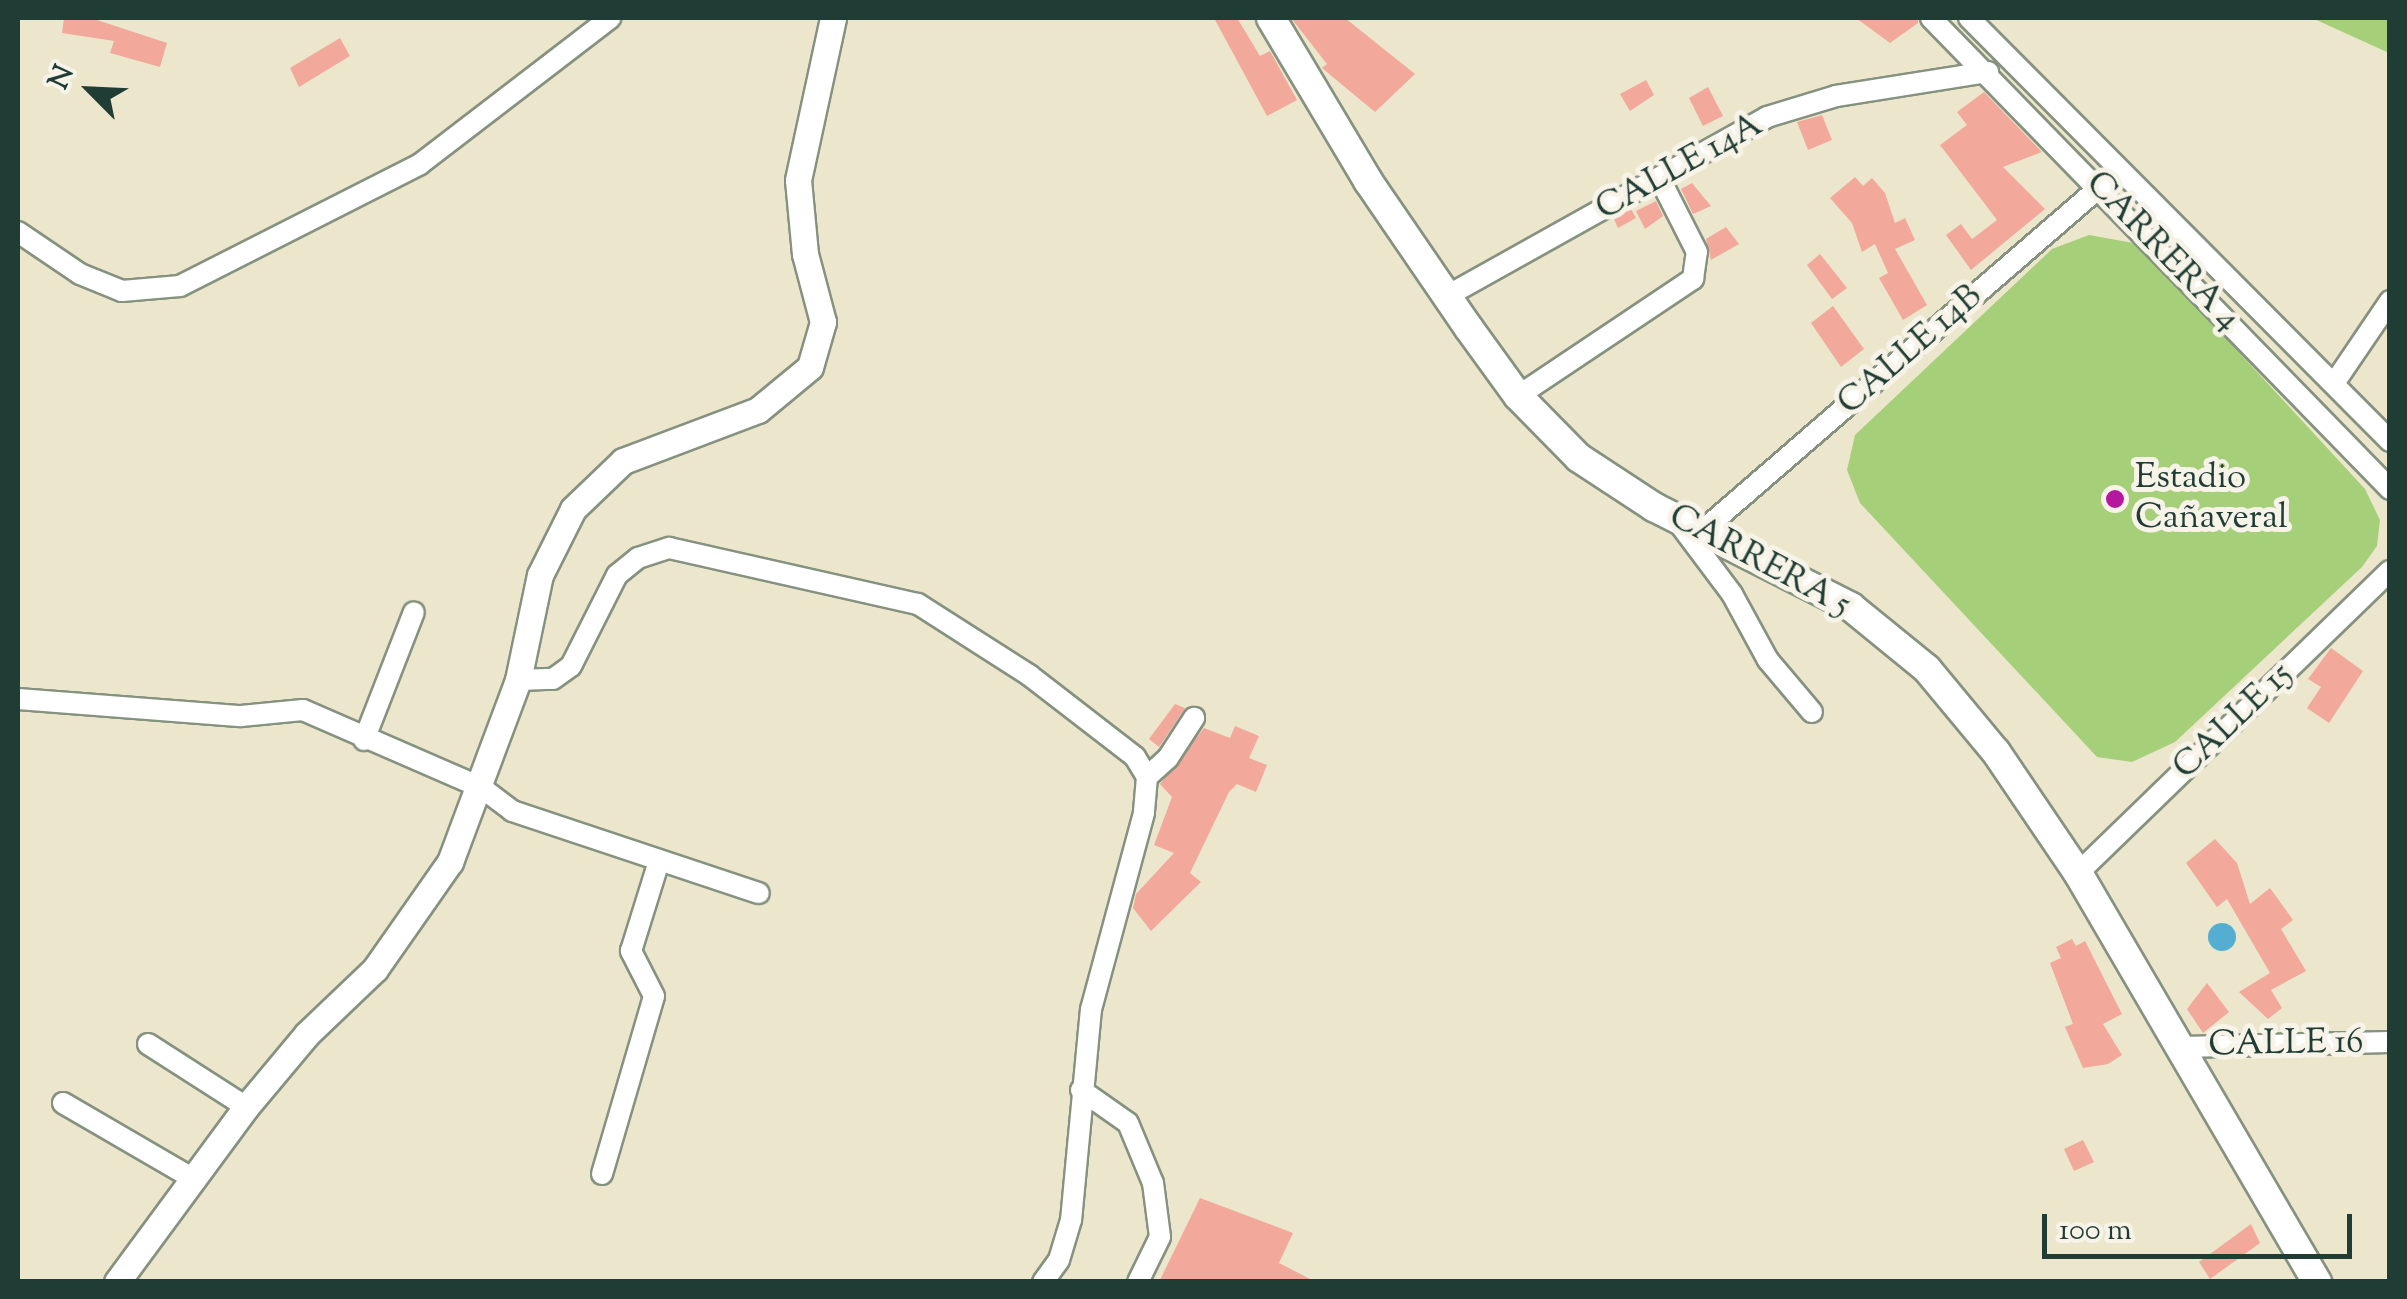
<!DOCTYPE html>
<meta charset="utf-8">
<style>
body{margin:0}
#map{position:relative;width:2407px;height:1299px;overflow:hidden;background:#ece7cc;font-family:"Sorts Mill Goudy",serif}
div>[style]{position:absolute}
.green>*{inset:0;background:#a6cf7a}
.water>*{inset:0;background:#53aed1}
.round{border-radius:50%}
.building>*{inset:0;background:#f2a89b}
.roads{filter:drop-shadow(2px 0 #869280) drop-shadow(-2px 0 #869280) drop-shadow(0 2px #869280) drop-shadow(0 -2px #869280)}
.minor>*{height:20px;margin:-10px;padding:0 10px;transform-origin:10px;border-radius:10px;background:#fff}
.tertiary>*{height:25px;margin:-12.5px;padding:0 12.5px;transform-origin:12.5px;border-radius:12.5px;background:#fff}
.secondary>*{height:28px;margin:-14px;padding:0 14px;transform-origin:14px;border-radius:14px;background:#fff}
.dots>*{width:28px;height:28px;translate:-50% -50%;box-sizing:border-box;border:5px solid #f7f3e8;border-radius:50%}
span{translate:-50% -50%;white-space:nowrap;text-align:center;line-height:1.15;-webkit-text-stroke:10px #f7f3e8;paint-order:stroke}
.street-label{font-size:35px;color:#1f3d34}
.poi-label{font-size:35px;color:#1f3d34}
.left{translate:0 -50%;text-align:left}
.frame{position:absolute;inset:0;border:20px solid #1f3d34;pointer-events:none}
.north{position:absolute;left:40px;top:40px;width:100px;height:100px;-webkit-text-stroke:8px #f7f3e8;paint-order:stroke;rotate:294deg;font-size:28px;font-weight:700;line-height:40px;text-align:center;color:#1f3d34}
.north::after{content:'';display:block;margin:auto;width:35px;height:45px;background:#1f3d34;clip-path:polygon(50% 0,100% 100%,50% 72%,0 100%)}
.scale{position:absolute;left:2042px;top:1214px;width:310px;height:45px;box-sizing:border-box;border:5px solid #1f3d34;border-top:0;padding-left:12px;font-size:30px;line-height:35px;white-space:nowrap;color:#1f3d34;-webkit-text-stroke:8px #f7f3e8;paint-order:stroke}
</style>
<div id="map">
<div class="green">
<i style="clip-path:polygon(2312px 18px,2389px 18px,2389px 53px)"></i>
<i style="clip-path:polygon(2089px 235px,2139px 244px,2365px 489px,2380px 520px,2377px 546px,2362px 567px,2175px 742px,2132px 762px,2097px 757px,1860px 503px,1847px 470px,1855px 435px,2052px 249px)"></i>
</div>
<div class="water">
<i class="round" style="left:2208px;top:923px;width:28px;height:28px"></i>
</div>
<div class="building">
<i style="clip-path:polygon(64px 18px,91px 18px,167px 43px,160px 67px,110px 53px,114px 41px,62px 33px)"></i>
<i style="clip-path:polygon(1214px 18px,1237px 18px,1260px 56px,1270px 51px,1297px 100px,1267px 116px)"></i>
<i style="clip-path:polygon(1291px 18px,1345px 18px,1415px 74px,1375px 112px,1322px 68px,1327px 64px)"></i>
<i style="clip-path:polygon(1856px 18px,1918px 18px,1918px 23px,1890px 43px)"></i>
<i style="clip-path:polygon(340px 38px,350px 56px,299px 87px,290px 68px)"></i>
<i style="clip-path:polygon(1646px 80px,1654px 95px,1630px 111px,1620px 94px)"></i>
<i style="clip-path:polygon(1708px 87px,1723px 116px,1703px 126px,1689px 98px)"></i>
<i style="clip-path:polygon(1984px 92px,2042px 152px,2003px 167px,2045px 209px,1971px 270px,1946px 235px,1961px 224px,1972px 239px,1997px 220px,1940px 145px,1967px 125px,1957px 112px)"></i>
<i style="clip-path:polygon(1822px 115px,1832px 140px,1808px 150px,1797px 122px)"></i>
<i style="clip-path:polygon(1855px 177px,1863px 186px,1872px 178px,1885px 193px,1895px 223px,1905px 218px,1915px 240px,1895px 249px,1927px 305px,1903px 320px,1879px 278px,1888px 273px,1875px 244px,1862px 252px,1852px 223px,1830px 198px)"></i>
<i style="clip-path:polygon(1692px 183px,1711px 206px,1693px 214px,1681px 189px)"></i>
<i style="clip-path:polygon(1656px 201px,1663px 216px,1645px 229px,1636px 211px)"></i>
<i style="clip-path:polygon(1631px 209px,1636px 218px,1618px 228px,1614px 219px)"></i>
<i style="clip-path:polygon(1726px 227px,1739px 244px,1711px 260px,1706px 239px)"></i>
<i style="clip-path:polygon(1820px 254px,1847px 288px,1832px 299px,1807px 265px)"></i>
<i style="clip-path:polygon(1833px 306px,1864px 349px,1841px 367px,1811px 323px)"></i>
<i style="clip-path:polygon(2331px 648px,2363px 671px,2329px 723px,2307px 708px,2321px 687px,2308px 679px)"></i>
<i style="clip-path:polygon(1175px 704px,1185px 708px,1159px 747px,1149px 739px)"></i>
<i style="clip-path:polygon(1235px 726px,1259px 736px,1249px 758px,1267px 765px,1256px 792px,1237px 784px,1229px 792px,1190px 873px,1201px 882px,1151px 931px,1133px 908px,1136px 894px,1174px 853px,1154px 845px,1172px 797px,1160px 784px,1204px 728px,1230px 738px)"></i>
<i style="clip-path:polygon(2215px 839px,2237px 863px,2250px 904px,2270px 888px,2293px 920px,2281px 929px,2306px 971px,2271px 990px,2282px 1008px,2268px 1019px,2239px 992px,2270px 973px,2227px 899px,2217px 907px,2186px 863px)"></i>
<i style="clip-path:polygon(2072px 939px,2076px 946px,2085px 941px,2122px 1014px,2103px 1024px,2122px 1055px,2108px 1064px,2083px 1068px,2065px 1027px,2073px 1024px,2050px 963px,2061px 958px,2056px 947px)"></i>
<i style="clip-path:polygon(2207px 983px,2229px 1012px,2203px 1033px,2187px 1009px)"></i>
<i style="clip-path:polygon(2083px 1140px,2094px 1162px,2074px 1171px,2064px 1149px)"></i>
<i style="clip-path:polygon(1200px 1198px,1293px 1233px,1279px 1263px,1316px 1282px,1159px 1282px)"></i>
<i style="clip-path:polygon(2251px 1224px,2260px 1243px,2210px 1279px,2199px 1262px)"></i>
</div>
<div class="roads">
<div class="minor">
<i style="left:1931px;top:18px;width:658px;rotate:45.74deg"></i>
<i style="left:1969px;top:18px;width:597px;rotate:45.14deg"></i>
<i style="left:18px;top:232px;width:75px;rotate:34.1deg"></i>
<i style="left:80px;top:274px;width:45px;rotate:22deg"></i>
<i style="left:122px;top:291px;width:58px;rotate:-4.9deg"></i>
<i style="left:180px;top:286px;width:269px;rotate:-26.9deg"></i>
<i style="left:420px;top:164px;width:240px;rotate:-37.5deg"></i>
<i style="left:1447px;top:296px;width:367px;rotate:-29.2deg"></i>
<i style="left:1767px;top:117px;width:72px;rotate:-16.9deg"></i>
<i style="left:1836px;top:96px;width:154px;rotate:-9deg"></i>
<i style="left:2335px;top:382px;width:98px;rotate:-55.8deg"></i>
<i style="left:1518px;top:396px;width:211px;rotate:-33.8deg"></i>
<i style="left:1693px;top:279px;width:27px;rotate:-82deg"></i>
<i style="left:1697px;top:252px;width:80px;rotate:-116.9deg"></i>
<i style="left:1681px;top:526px;width:85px;rotate:53.1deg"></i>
<i style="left:1732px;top:594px;width:75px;rotate:61.4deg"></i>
<i style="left:1768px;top:660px;width:68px;rotate:49.8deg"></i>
<i style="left:1701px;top:532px;width:538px;rotate:-40.86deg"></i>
<i style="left:518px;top:680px;width:35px;rotate:-2deg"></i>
<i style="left:553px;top:679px;width:22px;rotate:-36deg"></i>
<i style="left:571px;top:666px;width:102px;rotate:-63.2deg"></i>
<i style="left:617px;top:575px;width:27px;rotate:-39deg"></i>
<i style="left:638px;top:558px;width:33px;rotate:-18deg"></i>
<i style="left:669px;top:548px;width:255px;rotate:12.7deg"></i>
<i style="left:918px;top:604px;width:132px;rotate:32.6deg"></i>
<i style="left:1029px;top:675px;width:134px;rotate:37.7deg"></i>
<i style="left:1135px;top:757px;width:23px;rotate:59deg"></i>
<i style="left:1147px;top:777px;width:36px;rotate:95deg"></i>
<i style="left:1144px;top:813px;width:203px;rotate:105.1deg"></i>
<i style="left:1091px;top:1009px;width:212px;rotate:95.4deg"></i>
<i style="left:1071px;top:1220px;width:42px;rotate:106.7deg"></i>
<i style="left:1059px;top:1260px;width:27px;rotate:126deg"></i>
<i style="left:18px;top:699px;width:224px;rotate:4.4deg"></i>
<i style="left:241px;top:716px;width:62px;rotate:-5.5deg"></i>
<i style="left:303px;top:710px;width:195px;rotate:23.5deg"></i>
<i style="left:482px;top:788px;width:38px;rotate:37deg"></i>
<i style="left:512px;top:811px;width:260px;rotate:18.4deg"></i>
<i style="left:364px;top:740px;width:137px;rotate:-68.7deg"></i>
<i style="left:1147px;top:777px;width:28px;rotate:-42deg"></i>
<i style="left:1168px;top:758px;width:48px;rotate:-57deg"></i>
<i style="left:2078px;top:873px;width:434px;rotate:-44.1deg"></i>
<i style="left:148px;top:1044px;width:117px;rotate:32.7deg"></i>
<i style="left:2182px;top:1047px;width:208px;rotate:-1.4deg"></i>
<i style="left:1081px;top:1090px;width:57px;rotate:35.1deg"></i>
<i style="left:1128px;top:1123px;width:65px;rotate:67.4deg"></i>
<i style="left:1153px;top:1183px;width:54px;rotate:82.6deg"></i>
<i style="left:1160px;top:1237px;width:50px;rotate:116.1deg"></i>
<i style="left:63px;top:1103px;width:149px;rotate:30.2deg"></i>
<i style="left:602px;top:1174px;width:185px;rotate:-73.7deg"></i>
<i style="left:654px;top:996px;width:51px;rotate:-117.1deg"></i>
<i style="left:631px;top:951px;width:94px;rotate:-72.7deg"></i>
</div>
<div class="tertiary">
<i style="left:117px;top:1282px;width:217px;rotate:-53.6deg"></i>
<i style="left:246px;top:1107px;width:95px;rotate:-50.1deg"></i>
<i style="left:307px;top:1034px;width:94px;rotate:-43.7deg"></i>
<i style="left:375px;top:969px;width:131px;rotate:-55deg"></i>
<i style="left:450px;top:862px;width:194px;rotate:-69.5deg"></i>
<i style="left:518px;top:680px;width:107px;rotate:-78.2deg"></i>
<i style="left:540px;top:575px;width:74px;rotate:-63.4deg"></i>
<i style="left:573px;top:509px;width:69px;rotate:-43.8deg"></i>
<i style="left:623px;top:461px;width:144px;rotate:-20.7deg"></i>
<i style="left:758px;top:410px;width:67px;rotate:-39.6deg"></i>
<i style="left:810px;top:367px;width:47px;rotate:-73.9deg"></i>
<i style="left:823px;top:322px;width:70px;rotate:-104.8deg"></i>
<i style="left:805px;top:254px;width:74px;rotate:-95.4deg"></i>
<i style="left:798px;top:180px;width:166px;rotate:-77.8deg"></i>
</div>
<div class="secondary">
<i style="left:1271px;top:18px;width:190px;rotate:59.2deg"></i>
<i style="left:1368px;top:181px;width:177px;rotate:55.6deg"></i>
<i style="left:1468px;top:327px;width:85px;rotate:54.1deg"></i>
<i style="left:1518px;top:396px;width:87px;rotate:45.5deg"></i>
<i style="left:1579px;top:458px;width:90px;rotate:33.2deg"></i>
<i style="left:1654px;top:507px;width:221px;rotate:26.9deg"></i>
<i style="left:1851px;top:607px;width:98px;rotate:39.2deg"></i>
<i style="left:1927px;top:669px;width:108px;rotate:50.3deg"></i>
<i style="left:1996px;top:752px;width:146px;rotate:55.9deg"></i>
<i style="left:2078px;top:873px;width:474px;rotate:59.7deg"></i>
</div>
</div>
<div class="dots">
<i style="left:2115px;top:499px;background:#b5179e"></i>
</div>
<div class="street-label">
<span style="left:1680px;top:168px;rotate:-29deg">CALLE 14A</span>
<span style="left:2162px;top:252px;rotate:46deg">CARRERA 4</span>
<span style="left:1911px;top:351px;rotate:-41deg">CALLE 14B</span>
<span style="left:1759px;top:562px;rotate:28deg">CARRERA 5</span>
<span style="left:2234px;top:722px;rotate:-44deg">CALLE 15</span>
<span style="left:2286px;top:1045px;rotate:-1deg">CALLE 16</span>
</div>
<div class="poi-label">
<span class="left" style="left:2135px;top:499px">Estadio<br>Cañaveral</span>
</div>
<div class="frame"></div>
<div class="north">N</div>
<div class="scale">100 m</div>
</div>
